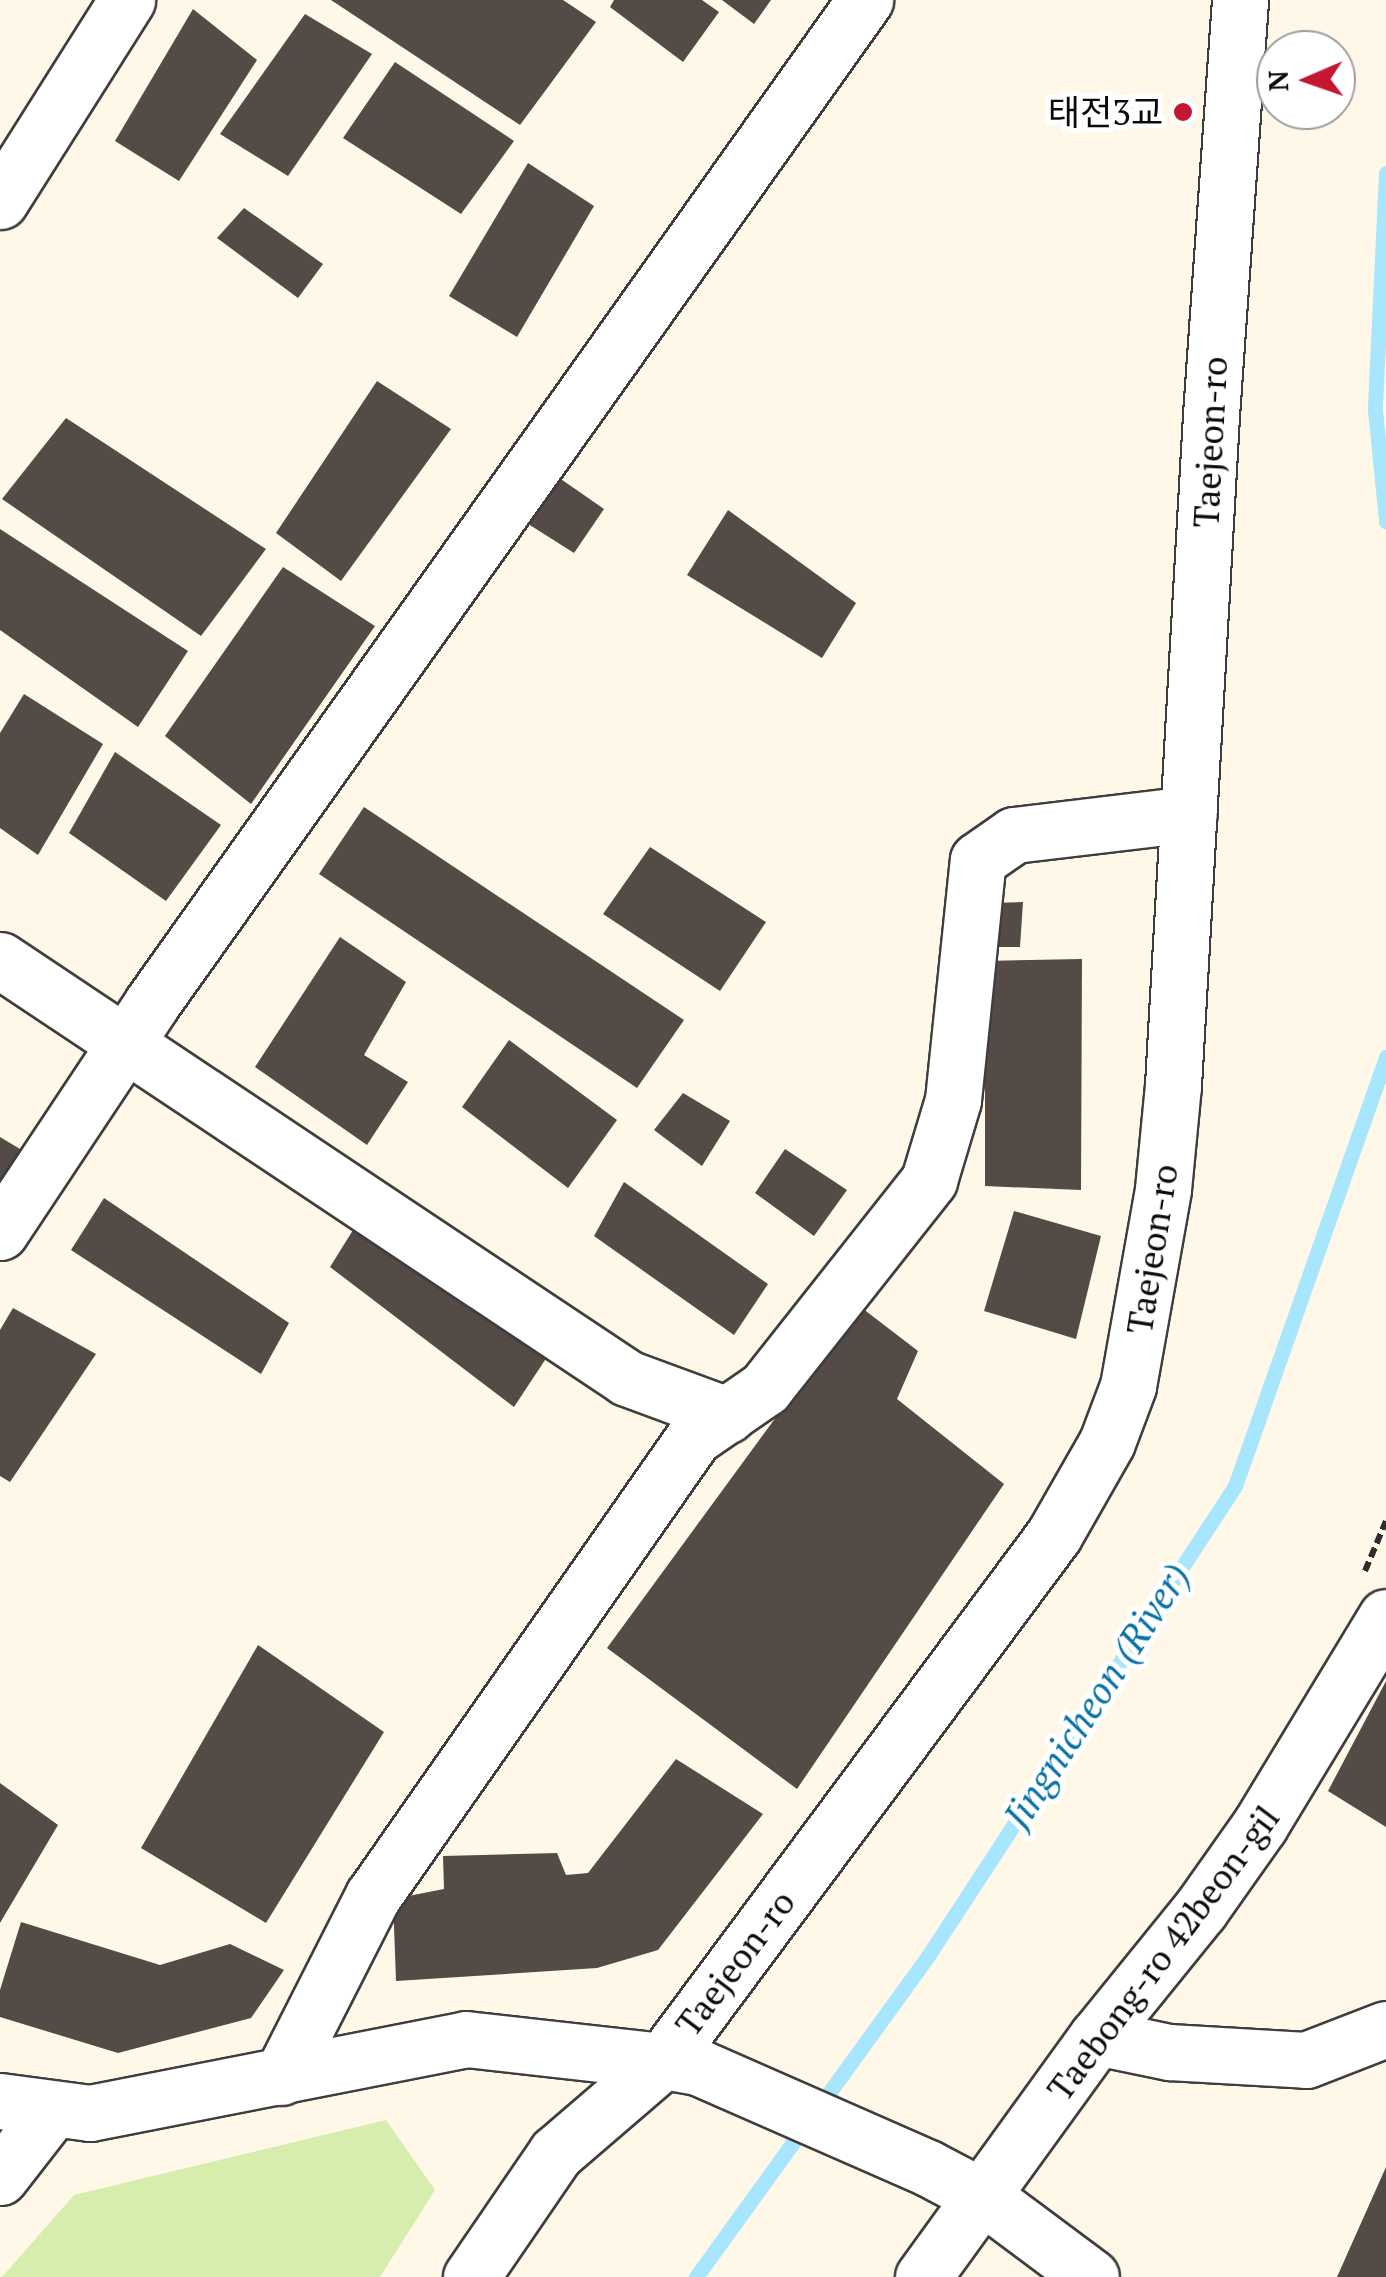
<!DOCTYPE html>
<meta charset="utf-8">
<style>
body{margin:0}
#map{position:relative;width:1386px;height:2277px;overflow:hidden;background:#fff8e8;font-family:"PT Serif","Noto Sans KR",serif}
div>[style]{position:absolute}
.green>*{inset:0;background:#d6edae}
.stream>*{height:15px;margin:-7.5px;padding:0 7.5px;transform-origin:7.5px;border-radius:7.5px;background:#a7e6fc}
.building>*{inset:0;background:#544a46}
.path>*{height:6px;margin-top:-3px;transform-origin:0;background:repeating-linear-gradient(90deg,#2d2d2d 0 10px,transparent 0 15px)}
.roads{filter:drop-shadow(2px 0 #3e3e3e) drop-shadow(-2px 0 #3e3e3e) drop-shadow(0 2px #3e3e3e) drop-shadow(0 -2px #3e3e3e)}
.minor>*{height:55px;margin:-27.5px;padding:0 27.5px;transform-origin:27.5px;border-radius:27.5px;background:#fff}
.tertiary>*{height:55px;margin:-27.5px;padding:0 27.5px;transform-origin:27.5px;border-radius:27.5px;background:#fff}
.dots>*{width:28px;height:28px;translate:-50% -50%;box-sizing:border-box;border:5px solid #fff;border-radius:50%}
span{translate:-50% -50%;white-space:nowrap;text-align:center;line-height:1.15;-webkit-text-stroke:10px #fff;paint-order:stroke}
.poi-label{font-size:35px;color:#0b0b0b}
.right{translate:-100% -50%;text-align:right}
.street-label{font-size:35px;color:#0b0b0b}
.water-label{font-size:38px;color:#0973a7;font-style:italic}
.north{position:absolute;left:1256px;top:30px;width:100px;height:100px;box-sizing:border-box;background:#fff;border:2px solid #9d9d9d;border-radius:50%;rotate:268deg;font-size:28px;font-weight:700;line-height:40px;text-align:center;color:#0b0b0b}
.north::after{content:'';display:block;margin:auto;width:35px;height:45px;background:#c71631;clip-path:polygon(50% 0,100% 100%,50% 72%,0 100%)}
</style>
<div id="map">
<div class="green">
<i style="clip-path:polygon(386px 2120px,435px 2190px,380px 2277px,2px 2277px,74px 2195px)"></i>
</div>
<div class="stream">
<i style="left:1386px;top:173px;width:237px;rotate:92.7deg"></i>
<i style="left:1375px;top:410px;width:112px;rotate:84.3deg"></i>
<i style="left:818px;top:2108px;width:188px;rotate:-54.1deg"></i>
<i style="left:928px;top:1956px;width:561px;rotate:-56.85deg"></i>
<i style="left:1235px;top:1486px;width:455px;rotate:-70.6deg"></i>
<i style="left:696px;top:2277px;width:186px;rotate:-54.2deg"></i>
</div>
<div class="building">
<i style="clip-path:polygon(331px 0,563px 0,596px 22px,520px 125px)"></i>
<i style="clip-path:polygon(614px 0,702px 0,719px 12px,683px 62px,610px 7px)"></i>
<i style="clip-path:polygon(722px 0,771px 0,754px 24px)"></i>
<i style="clip-path:polygon(193px 9px,257px 60px,179px 181px,115px 141px)"></i>
<i style="clip-path:polygon(305px 14px,372px 54px,288px 176px,220px 134px)"></i>
<i style="clip-path:polygon(395px 62px,514px 141px,461px 214px,343px 138px)"></i>
<i style="clip-path:polygon(528px 163px,594px 206px,517px 337px,449px 296px)"></i>
<i style="clip-path:polygon(244px 208px,323px 264px,298px 298px,217px 238px)"></i>
<i style="clip-path:polygon(377px 381px,451px 429px,341px 581px,276px 533px)"></i>
<i style="clip-path:polygon(66px 418px,266px 549px,201px 636px,2px 499px)"></i>
<i style="clip-path:polygon(545px 468px,604px 509px,574px 553px,514px 515px)"></i>
<i style="clip-path:polygon(728px 510px,856px 603px,822px 658px,687px 575px)"></i>
<i style="clip-path:polygon(0 529px,188px 651px,138px 727px,0 630px)"></i>
<i style="clip-path:polygon(283px 567px,375px 626px,251px 804px,165px 736px)"></i>
<i style="clip-path:polygon(24px 694px,103px 744px,38px 855px,0 828px,0 733px)"></i>
<i style="clip-path:polygon(115px 752px,221px 825px,166px 901px,69px 833px)"></i>
<i style="clip-path:polygon(364px 807px,684px 1020px,637px 1088px,319px 874px)"></i>
<i style="clip-path:polygon(650px 847px,766px 922px,720px 991px,603px 914px)"></i>
<i style="clip-path:polygon(1023px 902px,1020px 947px,990px 947px,990px 903px)"></i>
<i style="clip-path:polygon(340px 937px,406px 982px,364px 1055px,408px 1082px,367px 1145px,255px 1067px)"></i>
<i style="clip-path:polygon(1082px 959px,1081px 1190px,985px 1186px,985px 961px)"></i>
<i style="clip-path:polygon(509px 1040px,617px 1120px,568px 1188px,462px 1107px)"></i>
<i style="clip-path:polygon(683px 1093px,730px 1121px,702px 1166px,654px 1130px)"></i>
<i style="clip-path:polygon(0 1137px,25px 1152px,0 1187px)"></i>
<i style="clip-path:polygon(785px 1149px,847px 1190px,814px 1236px,755px 1193px)"></i>
<i style="clip-path:polygon(624px 1182px,768px 1284px,734px 1335px,594px 1236px)"></i>
<i style="clip-path:polygon(104px 1198px,289px 1323px,261px 1374px,71px 1250px)"></i>
<i style="clip-path:polygon(1014px 1211px,1101px 1236px,1076px 1339px,984px 1311px)"></i>
<i style="clip-path:polygon(358px 1222px,549px 1354px,514px 1407px,330px 1267px)"></i>
<i style="clip-path:polygon(858px 1305px,918px 1351px,897px 1399px,1004px 1484px,797px 1789px,607px 1648px)"></i>
<i style="clip-path:polygon(13px 1308px,96px 1354px,10px 1482px,0 1476px,0 1330px)"></i>
<i style="clip-path:polygon(258px 1645px,384px 1732px,266px 1923px,141px 1848px)"></i>
<i style="clip-path:polygon(1386px 1681px,1386px 1827px,1328px 1791px)"></i>
<i style="clip-path:polygon(676px 1759px,763px 1814px,658px 1950px,597px 1968px,396px 1981px,393px 1899px,444px 1889px,443px 1856px,557px 1853px,566px 1875px,588px 1873px)"></i>
<i style="clip-path:polygon(0 1783px,58px 1825px,0 1923px)"></i>
<i style="clip-path:polygon(21px 1922px,160px 1965px,230px 1944px,284px 1970px,251px 2018px,118px 2053px,0 2017px,0 1990px)"></i>
<i style="clip-path:polygon(1386px 2167px,1386px 2277px,1337px 2277px)"></i>
</div>
<div class="path">
<i style="left:1365px;top:1571px;width:54px;rotate:-67.2deg"></i>
</div>
<div class="roads">
<div class="minor">
<i style="left:0;top:201px;width:238px;rotate:-57.7deg"></i>
<i style="left:0;top:960px;width:754px;rotate:33.69deg"></i>
<i style="left:627px;top:1378px;width:107px;rotate:20.3deg"></i>
<i style="left:0;top:1232px;width:275px;rotate:-56.4deg"></i>
<i style="left:152px;top:1003px;width:1231px;rotate:-54.59deg"></i>
<i style="left:1097px;top:2037px;width:74px;rotate:11.8deg"></i>
<i style="left:1169px;top:2052px;width:137px;rotate:3.3deg"></i>
<i style="left:1306px;top:2060px;width:86px;rotate:-21.2deg"></i>
<i style="left:281px;top:2077px;width:203px;rotate:-63.1deg"></i>
<i style="left:373px;top:1896px;width:560px;rotate:-55.03deg"></i>
<i style="left:694px;top:1437px;width:86px;rotate:-34.6deg"></i>
<i style="left:765px;top:1388px;width:265px;rotate:-51.7deg"></i>
<i style="left:929px;top:1180px;width:84px;rotate:-73.3deg"></i>
<i style="left:953px;top:1100px;width:241px;rotate:-84.1deg"></i>
<i style="left:978px;top:860px;width:44px;rotate:-34.8deg"></i>
<i style="left:1014px;top:835px;width:176px;rotate:-6.8deg"></i>
<i style="left:0;top:2177px;width:85px;rotate:-52.2deg"></i>
<i style="left:923px;top:2277px;width:296px;rotate:-54.1deg"></i>
<i style="left:1097px;top:2037px;width:164px;rotate:-51deg"></i>
<i style="left:1200px;top:1910px;width:104px;rotate:-54.8deg"></i>
<i style="left:1260px;top:1825px;width:243px;rotate:-58.8deg"></i>
</div>
<div class="tertiary">
<i style="left:0;top:2101px;width:91px;rotate:7.6deg"></i>
<i style="left:90px;top:2113px;width:383px;rotate:-11.1deg"></i>
<i style="left:466px;top:2039px;width:198px;rotate:6.4deg"></i>
<i style="left:663px;top:2061px;width:36px;rotate:10deg"></i>
<i style="left:698px;top:2067px;width:251px;rotate:23.7deg"></i>
<i style="left:928px;top:2168px;width:64px;rotate:27.8deg"></i>
<i style="left:985px;top:2198px;width:132px;rotate:36.7deg"></i>
<i style="left:471px;top:2277px;width:150px;rotate:-55.6deg"></i>
<i style="left:556px;top:2153px;width:141px;rotate:-40.7deg"></i>
<i style="left:663px;top:2061px;width:655px;rotate:-53.37deg"></i>
<i style="left:1054px;top:1535px;width:107px;rotate:-60.3deg"></i>
<i style="left:1107px;top:1442px;width:60px;rotate:-69.4deg"></i>
<i style="left:1128px;top:1386px;width:200px;rotate:-79.9deg"></i>
<i style="left:1163px;top:1189px;width:104px;rotate:-84.5deg"></i>
<i style="left:1173px;top:1085px;width:671px;rotate:-86.75deg"></i>
<i style="left:1211px;top:415px;width:416px;rotate:-86deg"></i>
</div>
</div>
<div class="dots">
<i style="left:1183px;top:112px;background:#c71631"></i>
</div>
<div class="poi-label">
<span class="right" style="left:1163px;top:112px">태전3교</span>
</div>
<div class="street-label">
<span style="left:1210px;top:442px;rotate:-87deg">Taejeon-ro</span>
<span style="left:1152px;top:1249px;rotate:-81deg">Taejeon-ro</span>
<span style="left:1163px;top:1953px;rotate:-53deg">Taebong-ro 42beon-gil</span>
<span style="left:735px;top:1963px;rotate:-53deg">Taejeon-ro</span>
</div>
<div class="water-label">
<span style="left:1097px;top:1696px;rotate:-57deg">Jingnicheon (River)</span>
</div>
<div class="north">N</div>
</div>
